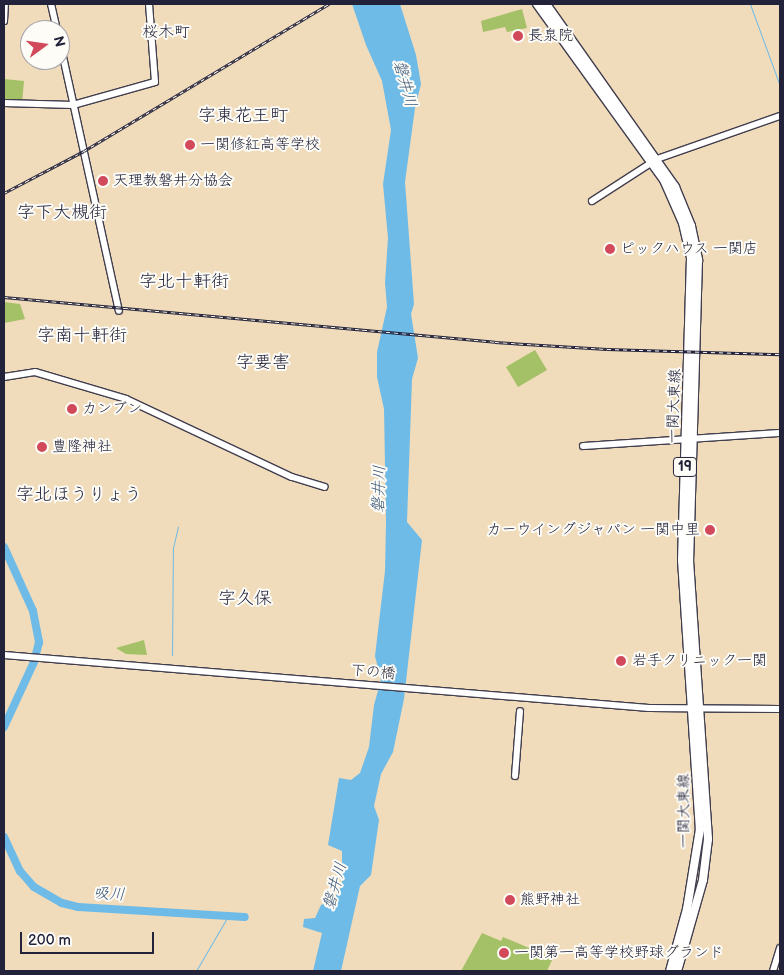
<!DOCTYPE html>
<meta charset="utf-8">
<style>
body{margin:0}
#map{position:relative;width:784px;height:975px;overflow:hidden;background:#f0dbba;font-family:"Balsamiq Sans","Klee One",sans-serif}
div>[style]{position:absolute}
.green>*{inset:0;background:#a5c168}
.water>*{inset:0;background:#6ebbe8}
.stream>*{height:1px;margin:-0.5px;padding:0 0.5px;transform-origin:0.5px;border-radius:0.5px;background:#6ebbe8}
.river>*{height:8px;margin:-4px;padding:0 4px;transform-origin:4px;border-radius:4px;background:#6ebbe8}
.roads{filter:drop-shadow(1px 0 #413e4e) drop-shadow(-1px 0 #413e4e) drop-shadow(0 1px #413e4e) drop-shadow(0 -1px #413e4e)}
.tertiary>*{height:6px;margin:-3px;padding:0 3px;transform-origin:3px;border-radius:3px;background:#fff}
.primary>*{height:8px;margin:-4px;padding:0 4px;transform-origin:4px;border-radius:4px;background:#fff}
.rail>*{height:3px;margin-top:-1.5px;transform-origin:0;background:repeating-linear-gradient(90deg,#fdfcf7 0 4px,#22223b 0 8px);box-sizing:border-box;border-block:1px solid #22223b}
.dots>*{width:14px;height:14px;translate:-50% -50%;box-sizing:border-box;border:2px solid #fdfcf7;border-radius:50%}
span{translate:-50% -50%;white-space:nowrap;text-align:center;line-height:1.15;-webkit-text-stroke:4px #fdfcf7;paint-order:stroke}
.shield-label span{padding:1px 4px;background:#fdfcf7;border:1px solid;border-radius:4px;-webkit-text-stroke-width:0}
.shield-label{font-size:14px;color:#22223b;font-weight:700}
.poi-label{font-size:15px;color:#22223b}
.left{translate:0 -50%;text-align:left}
.right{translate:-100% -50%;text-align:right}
.street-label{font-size:15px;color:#22223b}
.neighbourhood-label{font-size:16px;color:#22223b}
.water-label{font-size:16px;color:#3d5878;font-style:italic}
.quarter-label{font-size:18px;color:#22223b}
.frame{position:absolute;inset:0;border:5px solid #22223b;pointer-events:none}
.north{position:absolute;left:20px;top:20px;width:50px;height:50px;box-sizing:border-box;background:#fdfcf7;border:1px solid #a5a5ac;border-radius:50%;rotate:76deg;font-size:14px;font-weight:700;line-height:20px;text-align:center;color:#22223b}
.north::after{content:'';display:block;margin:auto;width:18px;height:22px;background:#d1495b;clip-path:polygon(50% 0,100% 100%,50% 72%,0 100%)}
.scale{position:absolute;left:20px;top:932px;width:134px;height:22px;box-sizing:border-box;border:2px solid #22223b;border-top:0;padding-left:6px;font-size:15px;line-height:18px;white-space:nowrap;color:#22223b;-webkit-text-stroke:4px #fdfcf7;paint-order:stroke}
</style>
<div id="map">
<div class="green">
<i style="clip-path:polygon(522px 9px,527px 28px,507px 32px,505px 27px,483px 32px,481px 21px)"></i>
<i style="clip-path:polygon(4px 79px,24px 81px,22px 103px,4px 101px)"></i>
<i style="clip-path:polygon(4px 302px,20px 304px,25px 319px,4px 323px)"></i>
<i style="clip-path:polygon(535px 350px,547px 370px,518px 387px,506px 367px)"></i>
<i style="clip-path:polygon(144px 640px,147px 655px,126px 654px,116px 648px)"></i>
<i style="clip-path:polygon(482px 933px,501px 941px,503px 937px,553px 958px,547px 971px,461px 971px)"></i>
</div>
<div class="water">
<i style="clip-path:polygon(352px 4px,400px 4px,416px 55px,421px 84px,415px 108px,405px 182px,414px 304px,411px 314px,418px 358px,412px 379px,407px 522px,422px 540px,404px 699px,393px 752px,381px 774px,374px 806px,379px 820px,371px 875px,360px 886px,341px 971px,313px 971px,322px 933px,303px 927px,304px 919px,315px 918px,321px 905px,327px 903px,329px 908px,342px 885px,342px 851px,328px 845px,339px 778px,351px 780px,360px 773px,369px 747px,374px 705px,381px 680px,375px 656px,385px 571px,386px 522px,384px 409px,377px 377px,377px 352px,387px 307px,385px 283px,388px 238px,383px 184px,391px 130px,382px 81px,366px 45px)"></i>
</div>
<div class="stream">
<i style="left:750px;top:4px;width:87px;rotate:69.9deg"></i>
<i style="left:4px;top:471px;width:37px;rotate:90deg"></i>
<i style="left:172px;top:655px;width:107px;rotate:-89.5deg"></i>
<i style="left:173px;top:548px;width:22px;rotate:-77deg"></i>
<i style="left:4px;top:721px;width:2px;rotate:63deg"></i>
<i style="left:196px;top:971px;width:64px;rotate:-59.8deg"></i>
</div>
<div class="river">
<i style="left:4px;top:547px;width:70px;rotate:65.6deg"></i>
<i style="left:33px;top:611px;width:32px;rotate:79deg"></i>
<i style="left:39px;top:642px;width:21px;rotate:104deg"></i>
<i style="left:34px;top:662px;width:72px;rotate:114.8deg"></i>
<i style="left:4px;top:837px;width:38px;rotate:65deg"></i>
<i style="left:20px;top:871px;width:21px;rotate:49deg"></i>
<i style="left:34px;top:887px;width:32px;rotate:30deg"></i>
<i style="left:62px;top:903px;width:16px;rotate:14deg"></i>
<i style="left:78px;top:907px;width:167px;rotate:3.4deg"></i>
</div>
<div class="roads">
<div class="tertiary">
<i style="left:51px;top:4px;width:27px;rotate:77deg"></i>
<i style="left:4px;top:21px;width:17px;rotate:-87deg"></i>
<i style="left:60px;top:43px;width:274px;rotate:77.6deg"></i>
<i style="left:4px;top:103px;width:69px;rotate:1.7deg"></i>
<i style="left:73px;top:105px;width:85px;rotate:-15.7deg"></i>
<i style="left:155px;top:82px;width:78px;rotate:-94.4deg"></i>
<i style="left:592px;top:201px;width:77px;rotate:-32.9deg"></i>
<i style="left:657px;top:159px;width:130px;rotate:-19.3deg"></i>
<i style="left:4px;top:377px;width:31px;rotate:-9deg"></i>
<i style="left:35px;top:372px;width:95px;rotate:16.5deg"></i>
<i style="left:126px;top:399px;width:183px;rotate:25.2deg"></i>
<i style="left:292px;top:477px;width:34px;rotate:17deg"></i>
<i style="left:583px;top:446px;width:197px;rotate:-3.8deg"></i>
<i style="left:4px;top:655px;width:647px;rotate:4.7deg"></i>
<i style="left:649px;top:708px;width:131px;rotate:0.4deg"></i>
<i style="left:515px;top:776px;width:65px;rotate:-85.6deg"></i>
<i style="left:773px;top:971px;width:24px;rotate:-73deg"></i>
</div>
<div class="primary">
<i style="left:537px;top:4px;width:217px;rotate:54.2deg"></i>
<i style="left:664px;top:180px;width:47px;rotate:66.2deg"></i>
<i style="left:683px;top:223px;width:35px;rotate:77deg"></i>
<i style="left:691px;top:257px;width:303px;rotate:91.7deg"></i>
<i style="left:682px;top:560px;width:270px;rotate:86.2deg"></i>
<i style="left:700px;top:829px;width:81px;rotate:99.2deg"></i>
<i style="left:687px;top:909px;width:64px;rotate:105.3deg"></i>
<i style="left:546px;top:4px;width:224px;rotate:54.8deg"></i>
<i style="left:675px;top:187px;width:42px;rotate:67.7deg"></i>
<i style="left:691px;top:226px;width:35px;rotate:78deg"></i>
<i style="left:698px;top:260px;width:300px;rotate:91.7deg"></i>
<i style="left:689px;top:560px;width:280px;rotate:86.1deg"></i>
<i style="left:708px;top:839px;width:41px;rotate:97deg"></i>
<i style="left:703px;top:880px;width:95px;rotate:105.9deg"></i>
</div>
</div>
<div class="rail">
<i style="left:4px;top:193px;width:90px;rotate:-27.7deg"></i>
<i style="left:84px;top:151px;width:286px;rotate:-31deg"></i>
<i style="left:4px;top:297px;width:493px;rotate:5.2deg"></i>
<i style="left:495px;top:342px;width:112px;rotate:3.6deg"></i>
<i style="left:607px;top:349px;width:173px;rotate:1.7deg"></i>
</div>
<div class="dots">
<i style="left:518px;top:36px;background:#d1495b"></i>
<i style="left:190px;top:145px;background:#d1495b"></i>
<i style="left:103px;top:181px;background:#d1495b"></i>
<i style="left:610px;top:249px;background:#d1495b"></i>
<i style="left:72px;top:409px;background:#d1495b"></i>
<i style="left:42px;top:447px;background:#d1495b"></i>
<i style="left:710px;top:530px;background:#d1495b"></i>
<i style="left:621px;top:661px;background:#d1495b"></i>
<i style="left:510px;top:900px;background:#d1495b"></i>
<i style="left:504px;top:953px;background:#d1495b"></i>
</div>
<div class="shield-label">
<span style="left:685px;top:467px">19</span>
</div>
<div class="poi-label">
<span class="left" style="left:528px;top:36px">長泉院</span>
<span class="left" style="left:200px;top:145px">一関修紅高等学校</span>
<span class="left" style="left:113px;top:181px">天理教磐井分協会</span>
<span class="left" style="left:620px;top:249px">ピックハウス 一関店</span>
<span class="left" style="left:82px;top:409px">カンブン</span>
<span class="left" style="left:52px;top:447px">豊隆神社</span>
<span class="right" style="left:700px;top:530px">カーウイングジャパン 一関中里</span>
<span class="left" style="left:632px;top:661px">岩手クリニック一関</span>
<span class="left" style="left:520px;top:900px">熊野神社</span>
<span class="left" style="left:514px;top:953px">一関第一高等学校野球グランド</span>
</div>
<div class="street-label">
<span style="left:674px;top:406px;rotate:-88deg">一関大東線</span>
<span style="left:373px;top:672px;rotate:5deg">下の橋</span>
<span style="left:684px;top:811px;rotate:-90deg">一関大東線</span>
</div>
<div class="neighbourhood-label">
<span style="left:166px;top:33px">桜木町</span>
</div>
<div class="water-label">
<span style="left:404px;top:84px;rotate:75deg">磐井川</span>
<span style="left:380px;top:489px;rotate:-88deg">磐井川</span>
<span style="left:336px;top:886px;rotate:-74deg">磐井川</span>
<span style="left:109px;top:895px;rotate:3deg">吸川</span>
</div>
<div class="quarter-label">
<span style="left:243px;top:116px">字東花王町</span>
<span style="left:62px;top:213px">字下大槻街</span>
<span style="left:184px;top:282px">字北十軒街</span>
<span style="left:82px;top:336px">字南十軒街</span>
<span style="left:263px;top:363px">字要害</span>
<span style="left:79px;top:495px">字北ほうりょう</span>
<span style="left:245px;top:599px">字久保</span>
</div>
<div class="frame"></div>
<div class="north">N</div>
<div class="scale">200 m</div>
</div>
